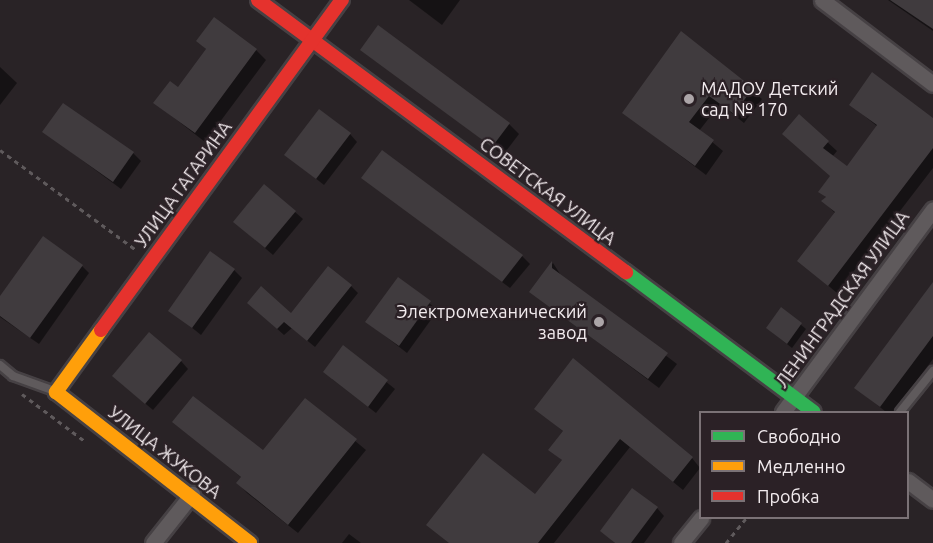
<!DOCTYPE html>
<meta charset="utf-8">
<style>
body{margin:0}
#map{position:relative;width:933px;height:543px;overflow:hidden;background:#292326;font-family:Ubuntu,sans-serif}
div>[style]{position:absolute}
.shadow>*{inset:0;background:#0007}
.building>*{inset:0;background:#403b3e}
.path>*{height:3px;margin-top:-1.5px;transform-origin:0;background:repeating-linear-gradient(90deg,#5f5a5c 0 4.5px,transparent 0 9px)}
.roads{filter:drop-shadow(2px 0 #464144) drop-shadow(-2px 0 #464144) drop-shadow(0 2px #464144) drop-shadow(0 -2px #464144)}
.lane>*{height:8px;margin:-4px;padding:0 4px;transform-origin:4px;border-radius:4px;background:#5f5a5c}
.street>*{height:15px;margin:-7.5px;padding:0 7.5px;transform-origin:7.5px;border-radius:7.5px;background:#5f5a5c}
.fast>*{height:14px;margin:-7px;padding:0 7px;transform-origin:7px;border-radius:7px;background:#30b455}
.slow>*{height:14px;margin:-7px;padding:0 7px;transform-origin:7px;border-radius:7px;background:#ff9f0a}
.jam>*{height:14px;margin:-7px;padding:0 7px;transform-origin:7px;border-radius:7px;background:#e5322d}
.dots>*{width:16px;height:16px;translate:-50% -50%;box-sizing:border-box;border:3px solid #2b2126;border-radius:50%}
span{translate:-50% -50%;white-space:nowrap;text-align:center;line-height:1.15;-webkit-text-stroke:4.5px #2b2126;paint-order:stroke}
.poi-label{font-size:18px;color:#f2ebee}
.left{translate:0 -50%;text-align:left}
.right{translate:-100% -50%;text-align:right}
.street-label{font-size:18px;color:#f2ebee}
.legend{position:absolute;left:699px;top:411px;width:210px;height:108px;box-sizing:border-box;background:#2b2126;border:2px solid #7b7276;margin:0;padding:8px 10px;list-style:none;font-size:18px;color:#f2ebee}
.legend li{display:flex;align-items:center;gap:12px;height:30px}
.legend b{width:30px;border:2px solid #7b7276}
</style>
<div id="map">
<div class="shadow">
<i style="clip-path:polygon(409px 0,460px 0,442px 25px)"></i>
<i style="clip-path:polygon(888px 0,933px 0,933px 31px)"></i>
<i style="clip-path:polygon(682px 33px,762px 99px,744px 123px,720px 104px,699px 131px,723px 151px,706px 175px,624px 113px)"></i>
<i style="clip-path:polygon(198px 41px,256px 50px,266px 60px,205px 142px,155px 103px,178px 89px,207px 50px)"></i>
<i style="clip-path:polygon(362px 49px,509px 124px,519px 134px,503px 155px)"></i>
<i style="clip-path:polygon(0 67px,17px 83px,0 105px)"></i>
<i style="clip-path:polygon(851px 105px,933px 120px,933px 168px,837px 293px,799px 261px,836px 214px,823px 201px,827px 198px,820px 192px,831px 177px,799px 116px,837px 151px,832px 157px,847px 168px,878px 127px)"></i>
<i style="clip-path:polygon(44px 132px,133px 153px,141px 161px,121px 189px)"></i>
<i style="clip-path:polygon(350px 134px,357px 142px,324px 185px,286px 155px)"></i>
<i style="clip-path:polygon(363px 178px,522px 256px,530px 264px,510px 288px)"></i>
<i style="clip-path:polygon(295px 212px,303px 219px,273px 255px,235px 222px)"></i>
<i style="clip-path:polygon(553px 263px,562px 277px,677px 364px,659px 388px,531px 292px)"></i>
<i style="clip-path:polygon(82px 266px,89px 273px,39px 344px,0 317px,0 299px)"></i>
<i style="clip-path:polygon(234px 270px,242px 278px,201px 335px,170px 310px)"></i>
<i style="clip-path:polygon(398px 279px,438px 310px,407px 353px,367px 322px)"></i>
<i style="clip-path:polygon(933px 285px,933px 359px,893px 412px,886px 412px,856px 388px)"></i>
<i style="clip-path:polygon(351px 286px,358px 293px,315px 347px,292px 328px,284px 335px,256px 310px,291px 315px)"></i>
<i style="clip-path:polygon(782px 309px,806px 329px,792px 348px,773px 333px)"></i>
<i style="clip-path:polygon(343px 347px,395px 389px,376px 413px,332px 379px)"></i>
<i style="clip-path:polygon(181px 361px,188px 369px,153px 410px,121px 383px)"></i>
<i style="clip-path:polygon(306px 400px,366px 450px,298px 533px,247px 493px,238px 483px,242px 478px,174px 422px,263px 453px)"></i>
<i style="clip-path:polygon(536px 409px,692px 458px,700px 468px,683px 490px,630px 447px,554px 543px,449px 543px,536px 496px,563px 461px,550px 449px,564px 432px)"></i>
<i style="clip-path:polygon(657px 508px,664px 516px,644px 543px,615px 543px,602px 531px)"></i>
<i style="clip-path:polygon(349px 534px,361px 543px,342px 543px)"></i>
</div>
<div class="building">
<i style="clip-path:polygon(890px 0,933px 0,933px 29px)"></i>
<i style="clip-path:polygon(214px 17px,257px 49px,195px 133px,153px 103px,170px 81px,178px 87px,206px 49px,196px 41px)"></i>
<i style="clip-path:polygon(378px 25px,510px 123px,492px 147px,360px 50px)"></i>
<i style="clip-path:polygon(681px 31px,753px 88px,734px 114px,709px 96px,689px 122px,714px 140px,695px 166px,622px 113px)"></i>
<i style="clip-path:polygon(872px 72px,933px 118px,933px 148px,828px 286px,797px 261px,835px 212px,821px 201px,826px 197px,818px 192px,830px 176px,782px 134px,799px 114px,829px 141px,823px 148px,847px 166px,877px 125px,849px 105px)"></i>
<i style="clip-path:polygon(63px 103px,134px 152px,113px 182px,42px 132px)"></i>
<i style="clip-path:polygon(319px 109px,351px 133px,316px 179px,284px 155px)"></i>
<i style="clip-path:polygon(382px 150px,523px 255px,502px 282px,361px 178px)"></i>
<i style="clip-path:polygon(264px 184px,296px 211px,265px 248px,233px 222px)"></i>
<i style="clip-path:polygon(43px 236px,83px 265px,30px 338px,0 316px,0 296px)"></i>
<i style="clip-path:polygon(210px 251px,235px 269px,192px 328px,168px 311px)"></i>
<i style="clip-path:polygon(552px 261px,552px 268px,668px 353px,648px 379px,529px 292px)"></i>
<i style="clip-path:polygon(328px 266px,352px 285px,307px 341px,284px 322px,277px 329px,247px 303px,261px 286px,291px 313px)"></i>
<i style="clip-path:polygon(398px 277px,431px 301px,399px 346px,365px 322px)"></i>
<i style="clip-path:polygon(933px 282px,933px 336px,880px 407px,854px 388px)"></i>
<i style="clip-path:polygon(781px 307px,802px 323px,787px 344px,766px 328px)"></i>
<i style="clip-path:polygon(149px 332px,182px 360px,145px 404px,112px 376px)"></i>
<i style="clip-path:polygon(343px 345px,388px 380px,368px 407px,323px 372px)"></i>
<i style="clip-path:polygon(573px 358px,693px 457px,673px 482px,620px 439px,538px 543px,449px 543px,426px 525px,483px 453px,535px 494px,562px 460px,548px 450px,563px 431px,534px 409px)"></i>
<i style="clip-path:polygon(193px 396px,263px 450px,305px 398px,357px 439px,288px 525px,236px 483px,241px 477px,172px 422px)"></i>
<i style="clip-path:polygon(632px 488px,658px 507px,631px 543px,615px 543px,600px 531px)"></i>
</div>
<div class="path">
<i style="left:0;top:150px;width:169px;rotate:36.3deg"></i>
<i style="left:22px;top:394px;width:80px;rotate:36.9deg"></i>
<i style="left:726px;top:543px;width:32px;rotate:-51deg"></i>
</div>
<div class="roads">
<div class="lane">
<i style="left:0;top:365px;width:17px;rotate:40deg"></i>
<i style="left:13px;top:376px;width:45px;rotate:19.7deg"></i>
<i style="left:900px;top:412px;width:53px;rotate:-51.2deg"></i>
</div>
<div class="street">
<i style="left:822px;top:0;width:139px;rotate:37.1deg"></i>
<i style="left:783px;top:412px;width:252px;rotate:-53.5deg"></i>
<i style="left:908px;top:481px;width:31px;rotate:37deg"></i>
<i style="left:153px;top:543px;width:63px;rotate:-51.5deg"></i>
<i style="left:681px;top:543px;width:32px;rotate:-51deg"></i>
</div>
<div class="fast">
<i style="left:626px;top:272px;width:234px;rotate:36.7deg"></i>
</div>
<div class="slow">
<i style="left:101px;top:330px;width:77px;rotate:126deg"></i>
<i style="left:56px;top:392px;width:246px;rotate:37.9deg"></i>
</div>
<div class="jam">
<i style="left:258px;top:0;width:458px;rotate:36.5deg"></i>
<i style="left:101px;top:330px;width:409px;rotate:-53.9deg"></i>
</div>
</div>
<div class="dots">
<i style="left:689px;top:99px;background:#aca5a8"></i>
<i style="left:599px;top:322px;background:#aca5a8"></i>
</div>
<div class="poi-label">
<span class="left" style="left:701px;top:99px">МАДОУ Детский<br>сад № 170</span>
<span class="right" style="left:587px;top:322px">Электромеханический<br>завод</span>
</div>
<div class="street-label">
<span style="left:183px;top:184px;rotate:-54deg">УЛИЦА ГАГАРИНА</span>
<span style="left:548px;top:191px;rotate:37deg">СОВЕТСКАЯ УЛИЦА</span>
<span style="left:842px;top:299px;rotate:-54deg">ЛЕНИНГРАДСКАЯ УЛИЦА</span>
<span style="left:165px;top:452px;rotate:38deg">УЛИЦА ЖУКОВА</span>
</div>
<ul class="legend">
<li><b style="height:8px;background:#30b455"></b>Свободно</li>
<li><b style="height:8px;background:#ff9f0a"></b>Медленно</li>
<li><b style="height:8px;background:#e5322d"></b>Пробка</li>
</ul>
</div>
